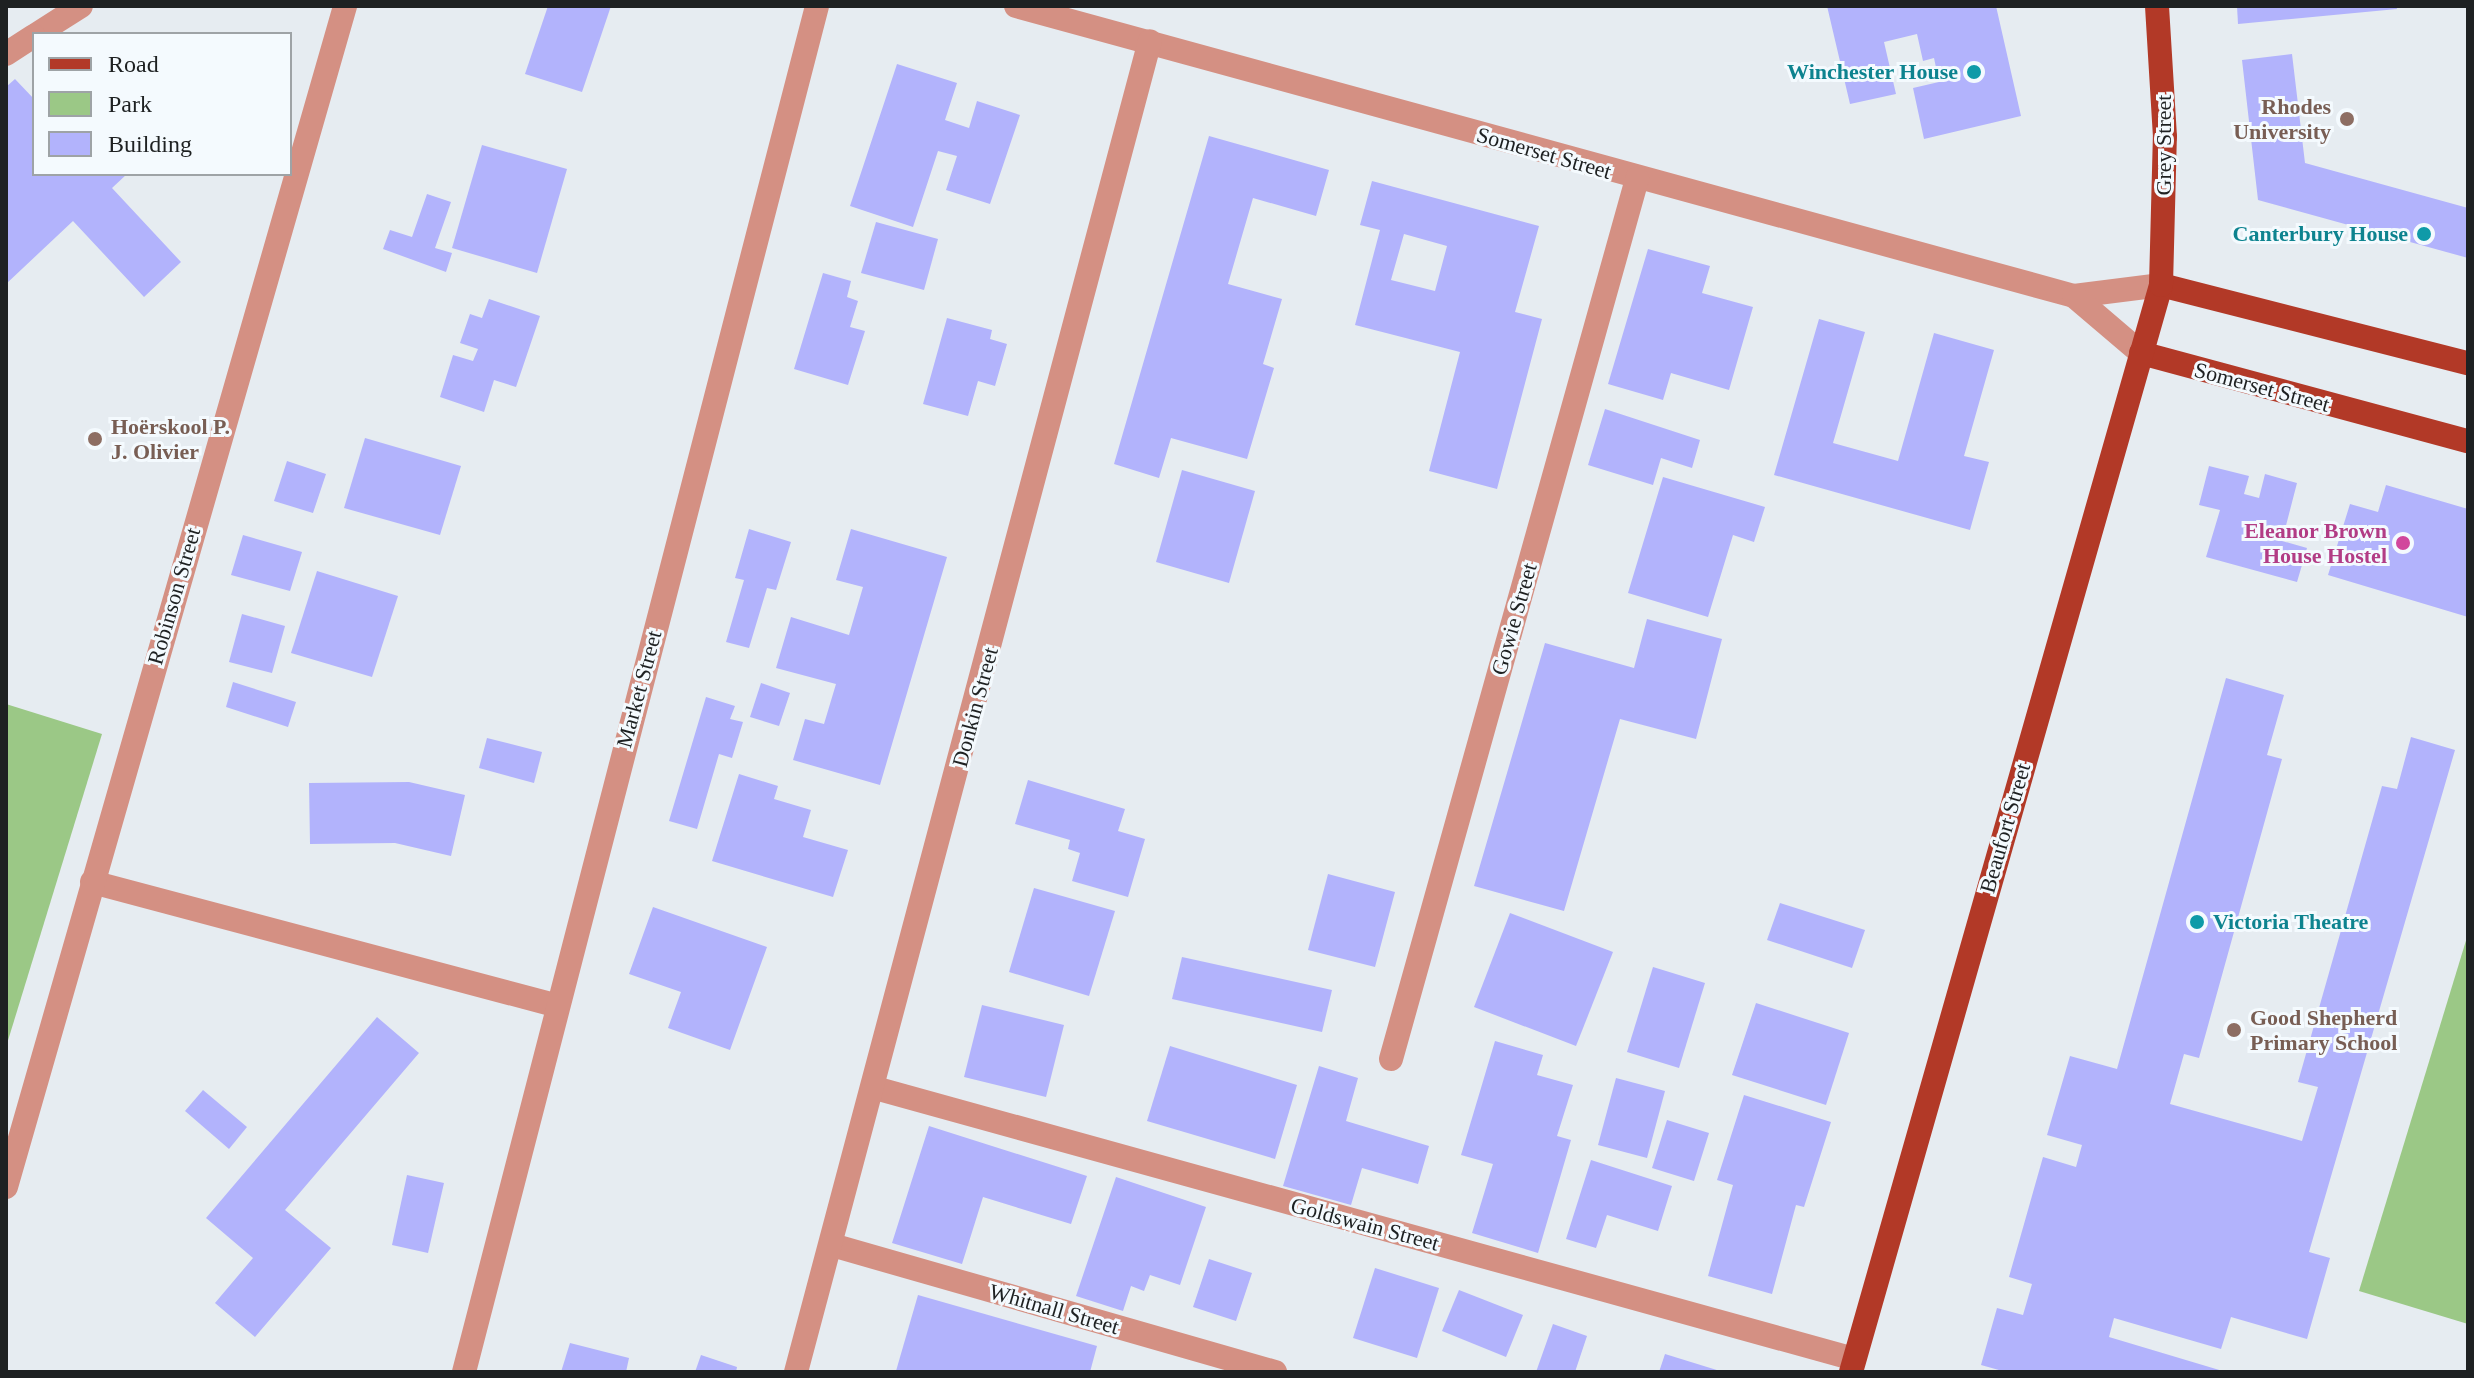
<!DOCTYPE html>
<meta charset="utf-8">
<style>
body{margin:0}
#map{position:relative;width:2474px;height:1378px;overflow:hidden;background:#e6ecf1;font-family:Georgia,serif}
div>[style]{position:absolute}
.green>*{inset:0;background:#9bc886}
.building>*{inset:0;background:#b2b3fc}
.minor>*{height:24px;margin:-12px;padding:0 12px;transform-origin:12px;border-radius:12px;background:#d49083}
.major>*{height:24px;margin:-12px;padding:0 12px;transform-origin:12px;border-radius:12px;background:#b23927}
.dots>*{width:22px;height:22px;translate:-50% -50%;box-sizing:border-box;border:4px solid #f4fafe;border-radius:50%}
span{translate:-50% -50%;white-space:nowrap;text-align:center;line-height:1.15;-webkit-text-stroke:6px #f4fafe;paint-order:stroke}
.culture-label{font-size:22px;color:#0d838f;font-weight:700}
.right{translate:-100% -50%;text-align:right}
.left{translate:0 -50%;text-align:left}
.education-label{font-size:22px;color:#785e54;font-weight:700}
.street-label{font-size:22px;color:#1e2122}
.hotel-label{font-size:22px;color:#b23c85;font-weight:700}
.frame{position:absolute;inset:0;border:8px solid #1e2122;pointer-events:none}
.legend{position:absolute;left:32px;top:32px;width:260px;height:144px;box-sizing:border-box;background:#f4fafe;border:2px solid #9ea3a6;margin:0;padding:10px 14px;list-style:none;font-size:24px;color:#1e2122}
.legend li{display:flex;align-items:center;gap:16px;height:40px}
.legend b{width:40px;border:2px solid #9ea3a6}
</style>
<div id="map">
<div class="green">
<i style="clip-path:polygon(6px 704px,102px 734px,6px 1047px)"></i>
<i style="clip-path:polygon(2468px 934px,2468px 1324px,2359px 1291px)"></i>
</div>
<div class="building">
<i style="clip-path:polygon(548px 6px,611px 6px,582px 92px,525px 74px)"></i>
<i style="clip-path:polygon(1827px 6px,1996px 6px,2021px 116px,1924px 139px,1913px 88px,1939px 82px,1934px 58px,1923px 61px,1917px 34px,1884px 42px,1896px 94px,1850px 104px)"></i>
<i style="clip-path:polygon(2237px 6px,2396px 6px,2397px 9px,2238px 24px)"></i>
<i style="clip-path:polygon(2292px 54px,2305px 163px,2468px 208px,2468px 258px,2258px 200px,2242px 60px)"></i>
<i style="clip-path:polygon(897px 64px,957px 83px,945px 120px,969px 128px,977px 101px,1020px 115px,990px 204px,946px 190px,957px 156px,938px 151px,913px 227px,850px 206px)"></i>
<i style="clip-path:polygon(15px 79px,34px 99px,34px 174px,127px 174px,112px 188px,181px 262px,144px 297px,73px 221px,6px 284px,6px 87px)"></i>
<i style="clip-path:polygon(1209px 136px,1329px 170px,1316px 216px,1253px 198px,1228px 284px,1282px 299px,1263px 364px,1274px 368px,1247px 459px,1171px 438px,1159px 478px,1114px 464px)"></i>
<i style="clip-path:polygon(482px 145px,567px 169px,537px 273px,452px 248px)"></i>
<i style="clip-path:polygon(evenodd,1372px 181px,1539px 226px,1515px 312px,1542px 319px,1497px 489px,1429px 471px,1460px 352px,1355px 325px,1380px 230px,1360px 225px,1372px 181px,1404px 234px,1447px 246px,1435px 291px,1391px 280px,1404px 234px)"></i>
<i style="clip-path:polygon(427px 194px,451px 202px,435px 248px,452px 253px,446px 272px,383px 249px,390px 230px,412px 237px)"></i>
<i style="clip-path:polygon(876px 222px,938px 239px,924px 290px,861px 273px)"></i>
<i style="clip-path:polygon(1648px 249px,1710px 266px,1702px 293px,1753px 307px,1729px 390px,1671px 373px,1663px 400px,1608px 384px)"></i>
<i style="clip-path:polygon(823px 273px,851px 281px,847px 297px,858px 301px,850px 327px,865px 331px,848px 385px,794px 369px)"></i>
<i style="clip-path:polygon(489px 299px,540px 316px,516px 387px,494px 380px,484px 412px,440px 397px,453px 355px,473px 361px,478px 349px,460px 343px,470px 314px,482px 318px)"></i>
<i style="clip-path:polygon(947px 318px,992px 330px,990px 339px,1007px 344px,995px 386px,978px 381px,968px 416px,923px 404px)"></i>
<i style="clip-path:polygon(1819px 319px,1865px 332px,1833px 443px,1898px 461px,1934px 333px,1994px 350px,1964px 456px,1989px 462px,1970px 530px,1774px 475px)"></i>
<i style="clip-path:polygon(1605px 409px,1700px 440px,1692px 468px,1661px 458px,1653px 485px,1588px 465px)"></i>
<i style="clip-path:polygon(365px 438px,461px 466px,440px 535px,344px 508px)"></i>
<i style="clip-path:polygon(287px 461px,326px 474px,313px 513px,274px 501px)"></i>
<i style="clip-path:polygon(2209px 466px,2249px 476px,2244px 494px,2259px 498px,2265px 474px,2297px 483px,2282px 541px,2307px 548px,2297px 582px,2206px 557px,2220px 510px,2199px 505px)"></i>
<i style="clip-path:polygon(1182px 470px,1255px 491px,1229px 583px,1156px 562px)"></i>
<i style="clip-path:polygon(1663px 477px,1765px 507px,1754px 542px,1733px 535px,1708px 617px,1628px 593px)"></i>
<i style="clip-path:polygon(2386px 485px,2468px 509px,2468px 617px,2328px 575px,2350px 504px,2378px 512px)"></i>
<i style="clip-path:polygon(749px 529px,791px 542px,776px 590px,767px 588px,749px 648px,726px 642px,744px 580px,735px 578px)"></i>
<i style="clip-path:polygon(851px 529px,947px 557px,880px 785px,793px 760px,805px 719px,824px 724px,836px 684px,776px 668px,791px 617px,849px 635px,863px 587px,836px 580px)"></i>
<i style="clip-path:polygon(243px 535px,302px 552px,290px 591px,231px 575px)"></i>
<i style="clip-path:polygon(317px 571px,398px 596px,372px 677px,291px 653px)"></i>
<i style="clip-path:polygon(242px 614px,285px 626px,272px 673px,229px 662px)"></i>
<i style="clip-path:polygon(1647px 619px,1722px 639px,1696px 739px,1620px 719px,1564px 911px,1474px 886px,1545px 643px,1634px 668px)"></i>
<i style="clip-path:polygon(2226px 678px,2284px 695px,2267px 755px,2282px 759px,2199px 1058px,2184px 1054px,2170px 1104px,2302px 1141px,2318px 1087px,2298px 1082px,2382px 786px,2397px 789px,2411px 737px,2455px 750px,2309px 1252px,2330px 1258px,2307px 1339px,2231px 1317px,2221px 1349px,2114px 1318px,2109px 1337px,2226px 1372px,2006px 1372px,1981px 1365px,1997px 1308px,2023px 1315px,2032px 1284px,2009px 1277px,2043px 1157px,2076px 1167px,2082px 1145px,2047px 1135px,2070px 1056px,2117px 1069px)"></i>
<i style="clip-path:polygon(233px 682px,296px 702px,288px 727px,226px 707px)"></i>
<i style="clip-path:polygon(761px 683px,790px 693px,779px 726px,750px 717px)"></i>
<i style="clip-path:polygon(706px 697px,735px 706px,730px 719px,743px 722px,732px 758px,719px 754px,697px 829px,669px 821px)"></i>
<i style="clip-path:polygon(487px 738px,542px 752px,534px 783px,479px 768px)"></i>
<i style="clip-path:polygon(739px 774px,778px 786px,774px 799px,811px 810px,803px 837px,848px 850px,833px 897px,712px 861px)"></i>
<i style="clip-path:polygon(1028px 780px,1125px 809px,1118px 831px,1145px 839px,1128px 897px,1072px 881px,1080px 853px,1068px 849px,1070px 840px,1015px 824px)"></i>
<i style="clip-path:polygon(409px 782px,465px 795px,451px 856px,395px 843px,310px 844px,309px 783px)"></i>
<i style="clip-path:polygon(1328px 874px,1395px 892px,1375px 967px,1308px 950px)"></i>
<i style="clip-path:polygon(1034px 888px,1115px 911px,1089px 996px,1009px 972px)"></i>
<i style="clip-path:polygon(1780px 903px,1865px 930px,1852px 968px,1767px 940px)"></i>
<i style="clip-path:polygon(653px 907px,767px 947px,730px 1050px,668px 1028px,681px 992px,629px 974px)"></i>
<i style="clip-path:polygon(1510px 913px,1613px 952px,1576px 1046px,1474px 1007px)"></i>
<i style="clip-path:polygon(1182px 957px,1332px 990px,1322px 1032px,1172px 999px)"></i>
<i style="clip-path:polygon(1653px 967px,1705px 983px,1679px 1068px,1627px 1052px)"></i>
<i style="clip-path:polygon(1756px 1003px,1849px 1033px,1826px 1105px,1732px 1075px)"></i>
<i style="clip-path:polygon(982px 1005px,1064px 1025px,1046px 1097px,964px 1077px)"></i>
<i style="clip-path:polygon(377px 1017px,419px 1053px,285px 1210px,331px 1248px,255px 1337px,215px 1303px,253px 1258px,206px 1218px)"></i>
<i style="clip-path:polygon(1495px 1041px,1543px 1055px,1537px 1075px,1573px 1085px,1557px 1136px,1571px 1140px,1538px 1253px,1472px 1233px,1493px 1164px,1461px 1155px)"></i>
<i style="clip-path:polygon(1170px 1046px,1297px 1085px,1275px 1159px,1147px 1121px)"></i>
<i style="clip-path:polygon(1319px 1066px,1358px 1078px,1346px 1121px,1429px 1146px,1418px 1184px,1362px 1168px,1351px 1205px,1283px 1186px)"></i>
<i style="clip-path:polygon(1616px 1078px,1665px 1091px,1647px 1158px,1598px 1145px)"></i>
<i style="clip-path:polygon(203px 1090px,247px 1127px,229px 1149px,185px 1111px)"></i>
<i style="clip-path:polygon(1744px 1095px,1831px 1122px,1804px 1207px,1796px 1205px,1772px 1294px,1708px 1276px,1733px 1185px,1717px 1180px)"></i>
<i style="clip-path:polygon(1667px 1120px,1709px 1133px,1694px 1181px,1652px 1168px)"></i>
<i style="clip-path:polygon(929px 1126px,1087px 1176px,1071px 1224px,983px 1197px,962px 1264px,892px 1243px)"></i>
<i style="clip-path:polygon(1591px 1160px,1672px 1186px,1658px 1231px,1607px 1215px,1596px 1248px,1566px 1239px)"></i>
<i style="clip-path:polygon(407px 1175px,444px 1183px,428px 1253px,392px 1245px)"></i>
<i style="clip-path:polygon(1116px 1177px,1206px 1207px,1180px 1285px,1150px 1275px,1144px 1291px,1131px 1286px,1123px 1311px,1076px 1296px)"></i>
<i style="clip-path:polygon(1209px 1259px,1252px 1273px,1236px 1321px,1193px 1307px)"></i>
<i style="clip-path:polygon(1375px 1268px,1439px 1288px,1417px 1358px,1353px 1338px)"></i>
<i style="clip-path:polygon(1459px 1290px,1523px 1315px,1506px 1357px,1442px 1331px)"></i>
<i style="clip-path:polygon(918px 1295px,1097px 1346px,1090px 1372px,896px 1371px)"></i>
<i style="clip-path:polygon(1553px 1324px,1587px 1336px,1575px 1372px,1536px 1372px)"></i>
<i style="clip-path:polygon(570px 1343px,629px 1358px,626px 1372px,561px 1372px)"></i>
<i style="clip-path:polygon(1665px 1354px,1720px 1371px,1720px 1372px,1659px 1372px)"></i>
<i style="clip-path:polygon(701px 1355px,737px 1367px,736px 1372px,695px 1372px)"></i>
</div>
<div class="minor">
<i style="left:1016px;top:6px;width:1097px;rotate:15.33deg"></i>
<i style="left:2074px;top:296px;width:88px;rotate:-7.2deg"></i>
<i style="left:37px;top:34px;width:52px;rotate:-32.5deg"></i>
<i style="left:6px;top:54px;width:33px;rotate:-33deg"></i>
<i style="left:2074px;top:296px;width:88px;rotate:40.4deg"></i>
<i style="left:92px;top:882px;width:481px;rotate:14.9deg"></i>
<i style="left:1391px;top:1059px;width:914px;rotate:-74.38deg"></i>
<i style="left:875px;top:1088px;width:1016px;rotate:15.47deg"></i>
<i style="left:6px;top:1187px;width:1229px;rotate:-73.98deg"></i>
<i style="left:832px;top:1245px;width:461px;rotate:16deg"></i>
<i style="left:464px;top:1372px;width:1411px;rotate:-75.51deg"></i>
<i style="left:796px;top:1372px;width:1377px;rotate:-75.11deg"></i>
</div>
<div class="major">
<i style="left:2161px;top:285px;width:317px;rotate:14.3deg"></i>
<i style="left:2141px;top:353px;width:339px;rotate:15.1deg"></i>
<i style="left:1851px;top:1372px;width:1130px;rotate:-74.08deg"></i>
<i style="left:2161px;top:285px;width:148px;rotate:-88.5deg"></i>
<i style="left:2165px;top:137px;width:131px;rotate:-93.5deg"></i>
</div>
<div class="dots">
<i style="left:1974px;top:72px;background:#0f9aa8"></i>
<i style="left:2347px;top:119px;background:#8d6e63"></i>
<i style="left:2424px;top:234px;background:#0f9aa8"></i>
<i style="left:95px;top:439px;background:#8d6e63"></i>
<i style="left:2403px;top:543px;background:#d1479c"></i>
<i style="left:2197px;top:922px;background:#0f9aa8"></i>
<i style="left:2234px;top:1030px;background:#8d6e63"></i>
</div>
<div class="culture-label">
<span class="right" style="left:1958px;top:72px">Winchester House</span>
<span class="right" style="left:2408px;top:234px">Canterbury House</span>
<span class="left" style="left:2213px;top:922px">Victoria Theatre</span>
</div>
<div class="education-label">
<span class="right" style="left:2331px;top:119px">Rhodes<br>University</span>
<span class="left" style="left:111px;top:439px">Hoërskool P.<br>J. Olivier</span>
<span class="left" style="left:2250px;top:1030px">Good Shepherd<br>Primary School</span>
</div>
<div class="street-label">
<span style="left:2164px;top:145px;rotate:-90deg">Grey Street</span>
<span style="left:1544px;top:153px;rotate:16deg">Somerset Street</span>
<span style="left:2262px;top:387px;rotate:15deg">Somerset Street</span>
<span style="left:174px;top:596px;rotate:-74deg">Robinson Street</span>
<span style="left:1514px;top:619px;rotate:-74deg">Gowie Street</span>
<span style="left:639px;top:689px;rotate:-75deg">Market Street</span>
<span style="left:975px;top:707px;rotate:-75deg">Donkin Street</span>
<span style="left:2005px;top:828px;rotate:-74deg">Beaufort Street</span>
<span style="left:1365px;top:1224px;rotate:15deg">Goldswain Street</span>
<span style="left:1054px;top:1309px;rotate:16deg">Whitnall Street</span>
</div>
<div class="hotel-label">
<span class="right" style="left:2387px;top:543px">Eleanor Brown<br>House Hostel</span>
</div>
<div class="frame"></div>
<ul class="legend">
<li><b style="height:10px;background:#b23927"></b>Road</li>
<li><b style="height:22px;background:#9bc886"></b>Park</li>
<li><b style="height:22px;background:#b2b3fc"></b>Building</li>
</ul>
</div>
